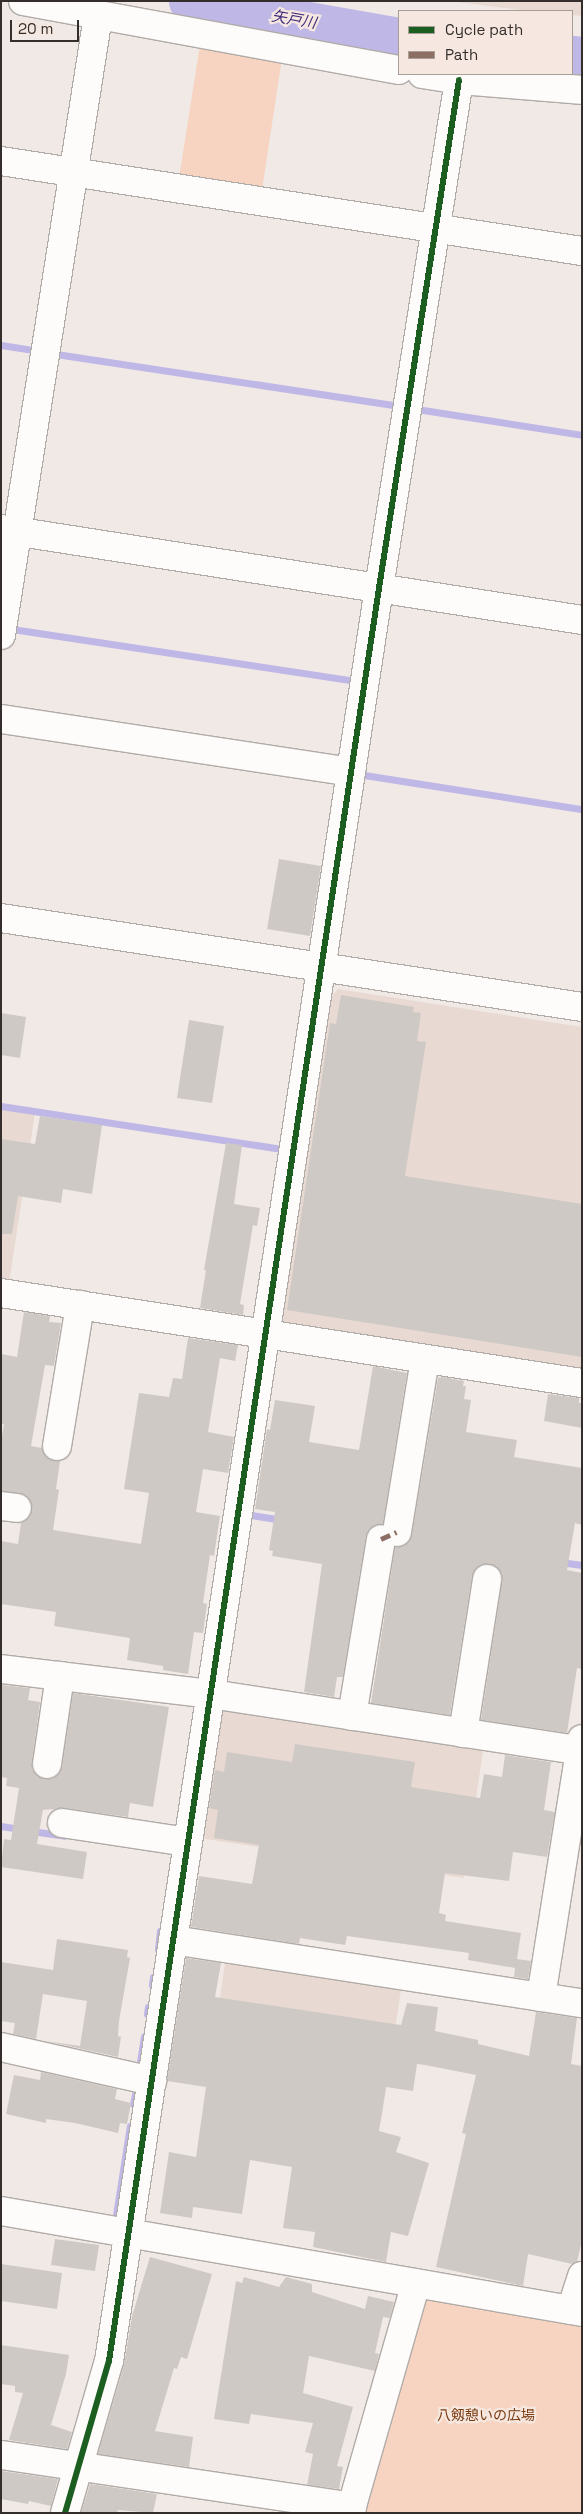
<!DOCTYPE html>
<meta charset="utf-8">
<style>
body{margin:0}
#map{position:relative;width:583px;height:2514px;overflow:hidden;background:#f1e9e5;font-family:"Space Grotesk","Noto Sans JP",sans-serif}
div>[style]{position:absolute}
.built>*{inset:0;background:#e8dad2}
.green>*{inset:0;background:#f6d4c1}
.stream>*{height:7px;margin:-3.5px;padding:0 3.5px;transform-origin:3.5px;border-radius:3.5px;background:#bfb7e6}
.river>*{height:41px;margin:-20.5px;padding:0 20.5px;transform-origin:20.5px;border-radius:20.5px;background:#bfb7e6}
.building>*{inset:0;background:#cfc9c6}
.roads{filter:drop-shadow(1px 0 #b1aba7) drop-shadow(-1px 0 #b1aba7) drop-shadow(0 1px #b1aba7) drop-shadow(0 -1px #b1aba7)}
.minor>*{height:28px;margin:-14px;padding:0 14px;transform-origin:14px;border-radius:14px;background:#fdfcfb}
.quiet>*{height:5px;margin-top:-2.5px;transform-origin:0;background:repeating-linear-gradient(90deg,#8d6e63 0 10px,transparent 0 15px)}
.cycleway>*{height:6px;margin:-3px;padding:0 3px;transform-origin:3px;border-radius:3px;background:#1b5e20}
span{translate:-50% -50%;white-space:nowrap;text-align:center;line-height:1.15;-webkit-text-stroke:4.5px #f6e8e0;paint-order:stroke}
.park-label{font-size:14px;color:#7a3b11}
.water-label{font-size:15px;color:#3d2b7a;font-style:italic}
.frame{position:absolute;inset:0;border:2px solid #332e2b;pointer-events:none}
.legend{position:absolute;left:398px;top:10px;width:175px;height:65px;box-sizing:border-box;background:#f6e8e0;border:1px solid #a89e98;margin:0;padding:6px 9px;list-style:none;font-size:15px;color:#332e2b}
.legend li{display:flex;align-items:center;gap:10px;height:25px}
.legend b{width:25px;border:1px solid #a89e98}
.scale{position:absolute;left:10px;top:20px;width:69px;height:22px;box-sizing:border-box;border:2px solid #332e2b;border-top:0;padding-left:6px;font-size:15px;line-height:18px;white-space:nowrap;color:#332e2b;-webkit-text-stroke:4px #f6e8e0;paint-order:stroke}
</style>
<div id="map">
<div class="built">
<i style="clip-path:polygon(449px 1px,582px 1px,582px 16px,572px 15px,572px 11px,528px 11px)"></i>
<i style="clip-path:polygon(338px 989px,582px 1027px,582px 1370px,279px 1322px,331px 997px)"></i>
<i style="clip-path:polygon(1px 1108px,35px 1113px,9px 1283px,1px 1282px)"></i>
<i style="clip-path:polygon(219px 1705px,484px 1745px,464px 1878px,199px 1838px)"></i>
<i style="clip-path:polygon(226px 1957px,402px 1983px,381px 2122px,205px 2096px)"></i>
</div>
<div class="green">
<i style="clip-path:polygon(200px 45px,282px 58px,262px 190px,179px 178px)"></i>
<i style="clip-path:polygon(425px 2299px,582px 2326px,582px 2513px,358px 2513px)"></i>
</div>
<div class="stream">
<i style="left:1px;top:345px;width:33px;rotate:9deg"></i>
<i style="left:56px;top:354px;width:346px;rotate:8.6deg"></i>
<i style="left:423px;top:410px;width:161px;rotate:8.9deg"></i>
<i style="left:12px;top:629px;width:347px;rotate:8.6deg"></i>
<i style="left:364px;top:775px;width:221px;rotate:8.9deg"></i>
<i style="left:1px;top:1106px;width:284px;rotate:8.7deg"></i>
<i style="left:251px;top:1515px;width:32px;rotate:9deg"></i>
<i style="left:560px;top:1562px;width:22px;rotate:8deg"></i>
<i style="left:1px;top:1826px;width:20px;rotate:9deg"></i>
<i style="left:31px;top:1831px;width:34px;rotate:8deg"></i>
<i style="left:158px;top:1949px;width:18px;rotate:-84deg"></i>
<i style="left:152px;top:1985px;width:8px;rotate:-83deg"></i>
<i style="left:147px;top:2014px;width:7px;rotate:-82deg"></i>
<i style="left:139px;top:2068px;width:32px;rotate:-81deg"></i>
<i style="left:133px;top:2104px;width:14px;rotate:-78deg"></i>
<i style="left:116px;top:2215px;width:90px;rotate:-81.1deg"></i>
</div>
<div class="river">
<i style="left:189px;top:1px;width:213px;rotate:10deg"></i>
<i style="left:572px;top:56px;width:10px;rotate:6deg"></i>
</div>
<div class="building">
<i style="clip-path:polygon(279px 859px,321px 866px,310px 936px,267px 929px)"></i>
<i style="clip-path:polygon(341px 995px,414px 1007px,413px 1012px,421px 1013px,417px 1041px,426px 1042px,405px 1176px,582px 1204px,582px 1357px,287px 1310px,330px 1023px,336px 1024px)"></i>
<i style="clip-path:polygon(1px 1013px,26px 1017px,20px 1058px,1px 1055px)"></i>
<i style="clip-path:polygon(189px 1020px,224px 1026px,212px 1103px,177px 1098px)"></i>
<i style="clip-path:polygon(40px 1116px,102px 1125px,92px 1194px,63px 1189px,61px 1203px,18px 1196px,12px 1234px,1px 1234px,1px 1139px,35px 1144px)"></i>
<i style="clip-path:polygon(226px 1143px,242px 1145px,234px 1204px,260px 1208px,257px 1226px,253px 1225px,240px 1304px,244px 1305px,243px 1315px,200px 1308px,206px 1270px,204px 1270px)"></i>
<i style="clip-path:polygon(24px 1312px,50px 1316px,49px 1322px,61px 1323px,54px 1366px,45px 1365px,31px 1446px,42px 1448px,48px 1458px,60px 1461px,56px 1489px,59px 1490px,53px 1530px,141px 1544px,149px 1493px,124px 1489px,139px 1393px,169px 1397px,173px 1378px,182px 1379px,188px 1338px,238px 1345px,235px 1361px,220px 1358px,208px 1432px,234px 1437px,228px 1473px,203px 1469px,196px 1512px,220px 1516px,214px 1556px,210px 1555px,203px 1603px,207px 1604px,203px 1633px,194px 1632px,188px 1674px,163px 1670px,163px 1666px,127px 1660px,130px 1638px,54px 1626px,56px 1612px,1px 1604px,1px 1541px,18px 1544px,21px 1523px,29px 1518px,32px 1509px,31px 1502px,26px 1495px,1px 1491px,1px 1442px,4px 1424px,1px 1424px,1px 1354px,17px 1357px)"></i>
<i style="clip-path:polygon(373px 1366px,407px 1373px,383px 1524px,375px 1525px,369px 1529px,366px 1536px,343px 1677px,337px 1677px,334px 1697px,304px 1692px,322px 1564px,272px 1556px,273px 1551px,269px 1550px,275px 1512px,255px 1509px,267px 1429px,270px 1430px,275px 1400px,315px 1406px,309px 1442px,359px 1450px)"></i>
<i style="clip-path:polygon(443px 1377px,464px 1381px,463px 1386px,466px 1386px,464px 1399px,471px 1400px,466px 1432px,517px 1440px,514px 1457px,582px 1468px,582px 1525px,575px 1523px,567px 1570px,582px 1573px,582px 1669px,577px 1668px,567px 1733px,481px 1720px,502px 1581px,502px 1574px,497px 1567px,489px 1564px,482px 1564px,475px 1569px,472px 1577px,450px 1715px,371px 1703px,395px 1547px,403px 1546px,409px 1542px,412px 1534px,438px 1378px)"></i>
<i style="clip-path:polygon(548px 1394px,579px 1398px,579px 1403px,582px 1403px,582px 1428px,544px 1421px)"></i>
<i style="clip-path:polygon(1px 1685px,30px 1688px,28px 1700px,40px 1702px,32px 1762px,32px 1769px,37px 1776px,45px 1779px,52px 1779px,59px 1774px,62px 1767px,73px 1693px,169px 1707px,153px 1807px,130px 1803px,128px 1817px,64px 1808px,43px 1810px,37px 1844px,87px 1852px,83px 1879px,1px 1867px,4px 1839px,11px 1840px,19px 1788px,6px 1786px,7px 1778px,1px 1777px)"></i>
<i style="clip-path:polygon(295px 1744px,415px 1762px,411px 1787px,480px 1798px,484px 1774px,502px 1777px,505px 1755px,551px 1762px,544px 1810px,555px 1812px,547px 1857px,513px 1852px,509px 1881px,445px 1873px,439px 1913px,446px 1915px,445px 1921px,521px 1933px,517px 1959px,531px 1961px,528px 1979px,514px 1977px,515px 1968px,468px 1960px,469px 1953px,347px 1936px,345px 1945px,300px 1938px,299px 1944px,191px 1927px,199px 1876px,252px 1884px,259px 1845px,214px 1838px,218px 1810px,209px 1808px,215px 1770px,224px 1772px,227px 1752px,292px 1762px)"></i>
<i style="clip-path:polygon(57px 1939px,128px 1950px,127px 1957px,130px 1958px,119px 2021px,118px 2036px,121px 2037px,118px 2057px,46px 2041px,80px 2046px,87px 2001px,43px 1994px,36px 2039px,13px 2034px,15px 2023px,1px 2021px,1px 1962px,53px 1970px)"></i>
<i style="clip-path:polygon(186px 1958px,221px 1963px,215px 1997px,401px 2025px,407px 2003px,438px 2007px,435px 2031px,478px 2040px,478px 2044px,529px 2056px,536px 2012px,577px 2018px,571px 2064px,582px 2066px,582px 2240px,577px 2262px,572px 2264px,528px 2254px,523px 2286px,436px 2267px,466px 2134px,462px 2133px,476px 2075px,425px 2065px,417px 2064px,413px 2091px,386px 2087px,379px 2131px,401px 2137px,396px 2152px,429px 2163px,408px 2236px,391px 2232px,386px 2262px,313px 2247px,315px 2232px,283px 2228px,292px 2167px,250px 2160px,242px 2214px,193px 2207px,192px 2218px,160px 2213px,169px 2152px,196px 2157px,206px 2087px,167px 2081px)"></i>
<i style="clip-path:polygon(41px 2072px,117px 2089px,115px 2099px,131px 2103px,127px 2124px,120px 2123px,118px 2133px,75px 2123px,46px 2119px,46px 2123px,6px 2114px,14px 2075px,40px 2080px)"></i>
<i style="clip-path:polygon(55px 2239px,99px 2245px,95px 2271px,51px 2265px)"></i>
<i style="clip-path:polygon(150px 2257px,212px 2274px,187px 2359px,181px 2357px,177px 2369px,174px 2368px,155px 2431px,193px 2437px,189px 2467px,98px 2454px,124px 2365px,132px 2316px)"></i>
<i style="clip-path:polygon(1px 2264px,62px 2273px,57px 2309px,1px 2301px)"></i>
<i style="clip-path:polygon(244px 2277px,279px 2287px,286px 2277px,312px 2284px,312px 2292px,365px 2309px,368px 2296px,394px 2302px,390px 2318px,383px 2317px,375px 2353px,379px 2354px,375px 2371px,309px 2356px,303px 2393px,353px 2407px,337px 2466px,343px 2467px,339px 2489px,307px 2485px,313px 2454px,305px 2452px,313px 2423px,251px 2414px,249px 2424px,214px 2419px,236px 2281px,242px 2283px)"></i>
<i style="clip-path:polygon(1px 2345px,69px 2355px,66px 2374px,51px 2425px,72px 2432px,67px 2449px,9px 2440px,23px 2393px,15px 2392px,15px 2386px,1px 2384px)"></i>
<i style="clip-path:polygon(1px 2471px,58px 2479px,51px 2506px,29px 2501px,28px 2504px,1px 2499px)"></i>
<i style="clip-path:polygon(90px 2484px,157px 2494px,153px 2513px,118px 2510px,117px 2513px,81px 2513px)"></i>
</div>
<div class="roads">
<div class="minor">
<i style="left:23px;top:1px;width:382px;rotate:10.4deg"></i>
<i style="left:422px;top:74px;width:37px;rotate:9deg"></i>
<i style="left:459px;top:80px;width:123px;rotate:4.6deg"></i>
<i style="left:1px;top:161px;width:588px;rotate:8.81deg"></i>
<i style="left:1px;top:529px;width:588px;rotate:8.9deg"></i>
<i style="left:1px;top:635px;width:627px;rotate:-81.09deg"></i>
<i style="left:1px;top:719px;width:354px;rotate:8.6deg"></i>
<i style="left:1px;top:918px;width:588px;rotate:8.71deg"></i>
<i style="left:1px;top:1293px;width:588px;rotate:8.81deg"></i>
<i style="left:57px;top:1446px;width:143px;rotate:-80.7deg"></i>
<i style="left:1px;top:1506px;width:16px;rotate:7deg"></i>
<i style="left:397px;top:1532px;width:175px;rotate:-80.8deg"></i>
<i style="left:1px;top:1669px;width:211px;rotate:6.8deg"></i>
<i style="left:211px;top:1694px;width:375px;rotate:8.7deg"></i>
<i style="left:352px;top:1716px;width:179px;rotate:-80.7deg"></i>
<i style="left:463px;top:1733px;width:156px;rotate:-81.1deg"></i>
<i style="left:47px;top:1764px;width:89px;rotate:-81.6deg"></i>
<i style="left:62px;top:1823px;width:127px;rotate:8.6deg"></i>
<i style="left:173px;top:1940px;width:414px;rotate:8.8deg"></i>
<i style="left:541px;top:1997px;width:261px;rotate:-81deg"></i>
<i style="left:1px;top:2047px;width:155px;rotate:12.7deg"></i>
<i style="left:1px;top:2211px;width:590px;rotate:9.86deg"></i>
<i style="left:571px;top:2310px;width:36px;rotate:-72deg"></i>
<i style="left:1px;top:2455px;width:355px;rotate:8.4deg"></i>
<i style="left:65px;top:2513px;width:158px;rotate:-73.9deg"></i>
<i style="left:109px;top:2361px;width:1793px;rotate:-81.34deg"></i>
<i style="left:379px;top:588px;width:514px;rotate:-81.05deg"></i>
<i style="left:350px;top:2513px;width:239px;rotate:-74deg"></i>
</div>
</div>
<div class="quiet">
<i style="left:381px;top:1539px;width:17px;rotate:-24deg"></i>
</div>
<div class="cycleway">
<i style="left:65px;top:2513px;width:158px;rotate:-73.9deg"></i>
<i style="left:109px;top:2361px;width:1793px;rotate:-81.34deg"></i>
<i style="left:379px;top:588px;width:514px;rotate:-81.05deg"></i>
</div>
<div class="park-label">
<span style="left:486px;top:2415px">八剱憩いの広場</span>
</div>
<div class="water-label">
<span style="left:294px;top:19px;rotate:10deg">矢戸川</span>
</div>
<div class="frame"></div>
<ul class="legend">
<li><b style="height:6px;background:#1b5e20"></b>Cycle path</li>
<li><b style="height:6px;background:#8d6e63"></b>Path</li>
</ul>
<div class="scale">20 m</div>
</div>
